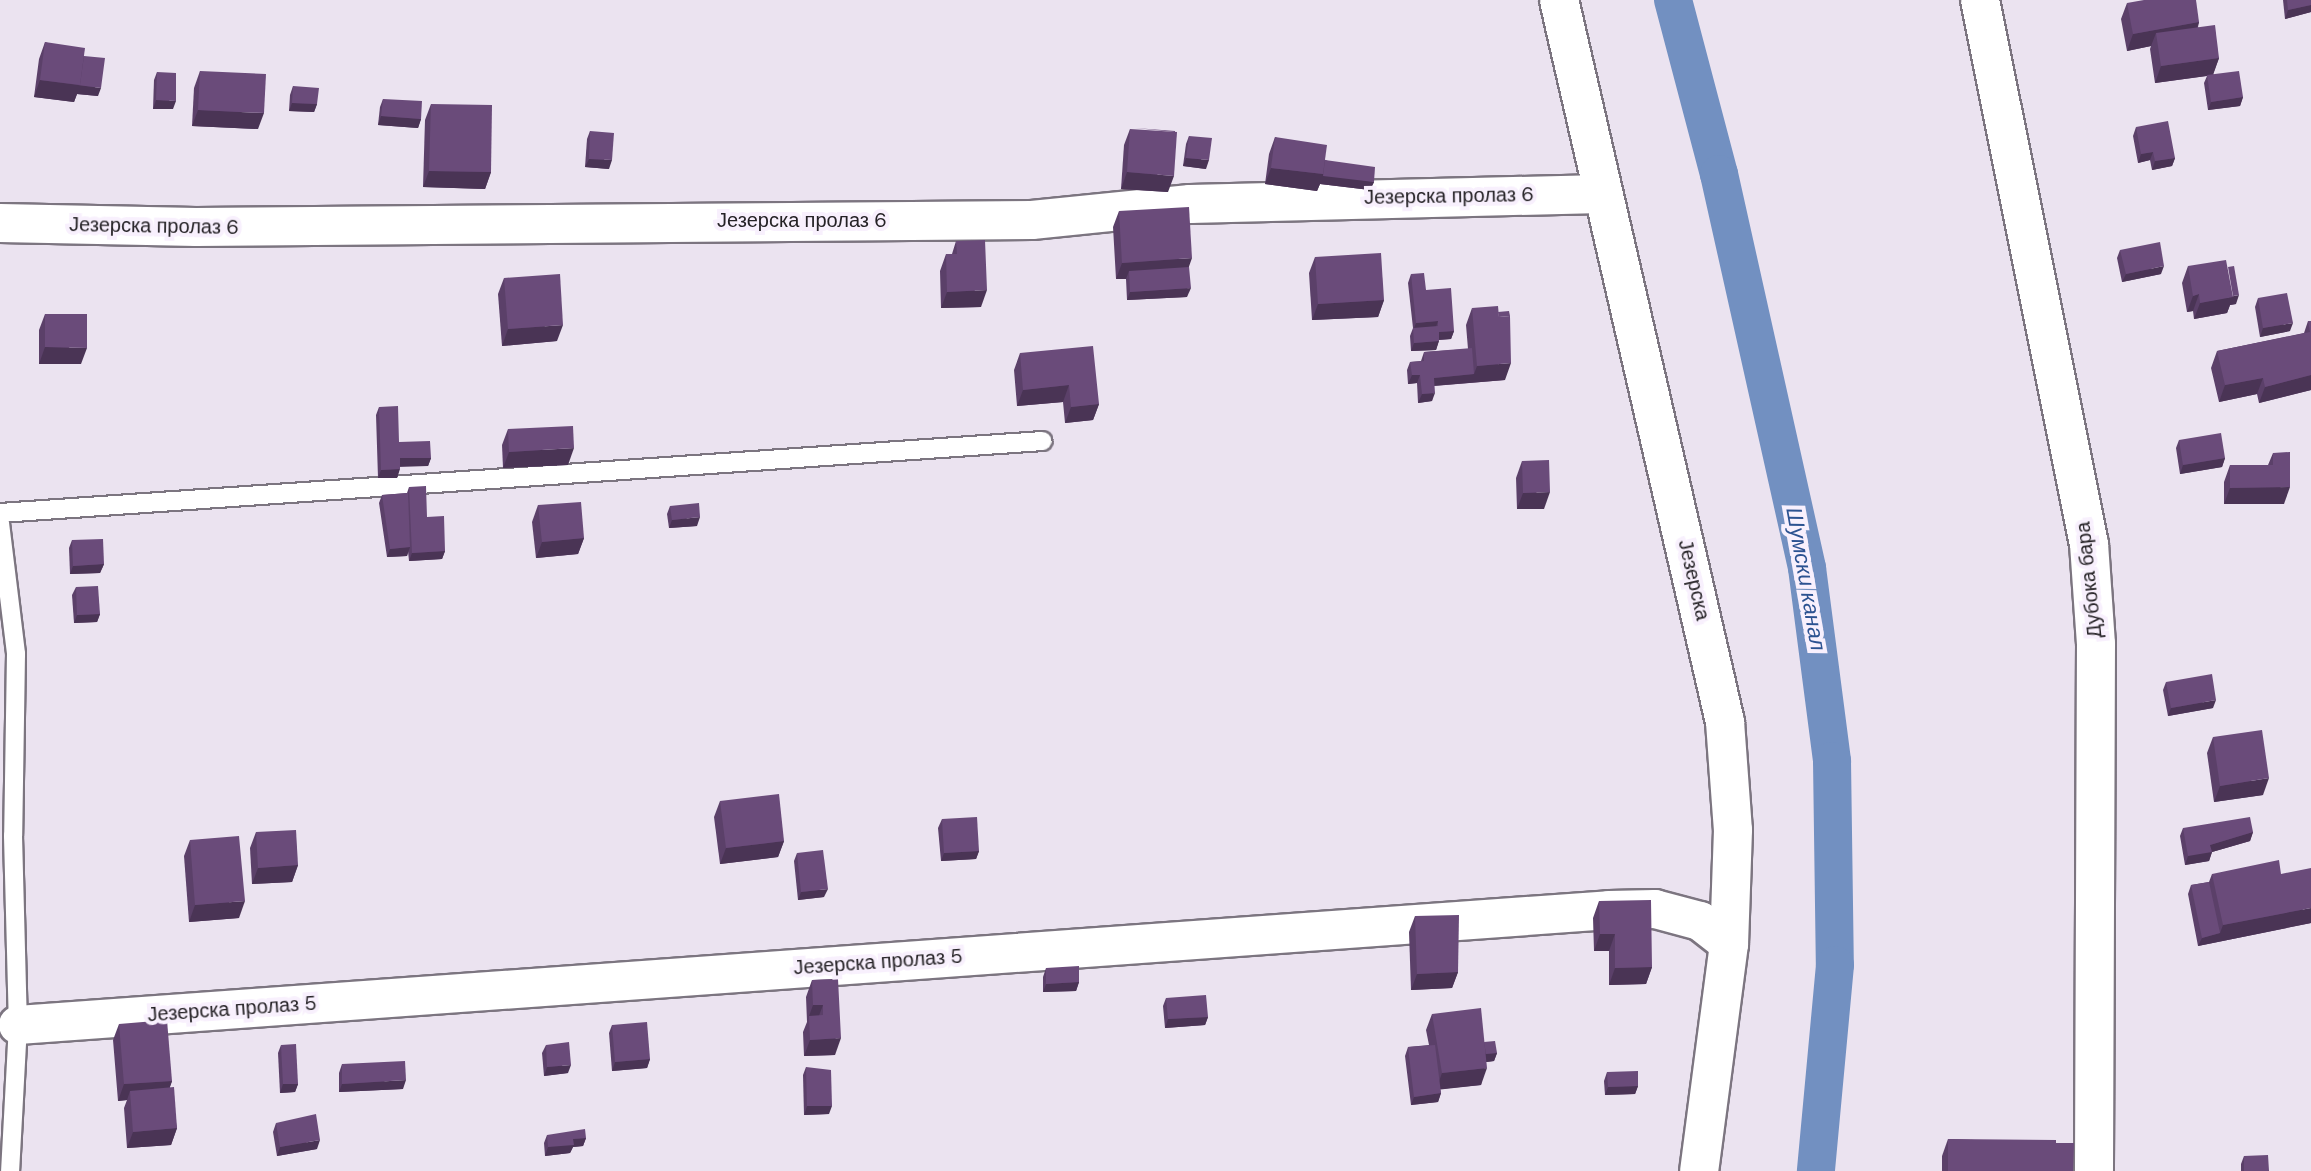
<!DOCTYPE html>
<meta charset="utf-8">
<style>
body{margin:0}
#map{position:relative;width:2311px;height:1171px;overflow:hidden;background:#ebe3f0;font-family:"DM Sans",sans-serif}
div>[style]{position:absolute}
.canal>*{height:38px;margin:-19px;padding:0 19px;transform-origin:19px;border-radius:19px;background:#7290c1}
.roads{filter:drop-shadow(2px 0 #7c7580) drop-shadow(-2px 0 #7c7580) drop-shadow(0 2px #7c7580) drop-shadow(0 -2px #7c7580)}
.lane>*{height:18px;margin:-9px;padding:0 9px;transform-origin:9px;border-radius:9px;background:#fff}
.street>*{height:38px;margin:-19px;padding:0 19px;transform-origin:19px;border-radius:19px;background:#fff}
.wall>*{inset:0;background:#5b4069}
.shaded-wall>*{inset:0;background:#4a3455}
.building>*{inset:0;background:#6a4b7a}
span{translate:-50% -50%;white-space:nowrap;text-align:center;line-height:1.15;-webkit-text-stroke:8px #f8f0fd;paint-order:stroke}
.street-label{font-size:20px;color:#252226}
.water-label{font-size:22px;color:#2c5291;font-style:italic}
</style>
<div id="map">
<div class="canal">
<i style="left:1673px;top:0;width:180px;rotate:75.2deg"></i>
<i style="left:1719px;top:174px;width:404px;rotate:77.4deg"></i>
<i style="left:1807px;top:568px;width:195px;rotate:82.6deg"></i>
<i style="left:1832px;top:761px;width:204px;rotate:89.2deg"></i>
<i style="left:1835px;top:965px;width:207px;rotate:95.3deg"></i>
</div>
<div class="roads">
<div class="lane">
<i style="left:0;top:513px;width:1045px;rotate:-3.95deg"></i>
<i style="left:0;top:523px;width:132px;rotate:83deg"></i>
<i style="left:16px;top:654px;width:182px;rotate:90.9deg"></i>
<i style="left:13px;top:836px;width:189px;rotate:88.5deg"></i>
<i style="left:18px;top:1025px;width:146px;rotate:93.1deg"></i>
</div>
<div class="street">
<i style="left:1559px;top:0;width:741px;rotate:77.05deg"></i>
<i style="left:1725px;top:722px;width:108px;rotate:85.8deg"></i>
<i style="left:1733px;top:830px;width:114px;rotate:92deg"></i>
<i style="left:1729px;top:944px;width:229px;rotate:97.5deg"></i>
<i style="left:1980px;top:0;width:555px;rotate:78.67deg"></i>
<i style="left:2089px;top:544px;width:100px;rotate:86deg"></i>
<i style="left:2096px;top:644px;width:527px;rotate:90.22deg"></i>
<i style="left:0;top:223px;width:196px;rotate:1.2deg"></i>
<i style="left:196px;top:227px;width:836px;rotate:-0.48deg"></i>
<i style="left:1032px;top:220px;width:159px;rotate:-5.8deg"></i>
<i style="left:1190px;top:204px;width:412px;rotate:-1.4deg"></i>
<i style="left:18px;top:1025px;width:1595px;rotate:-4.13deg"></i>
<i style="left:1609px;top:910px;width:46px;rotate:-1.2deg"></i>
<i style="left:1655px;top:909px;width:47px;rotate:14.9deg"></i>
<i style="left:1700px;top:921px;width:37px;rotate:38deg"></i>
</div>
</div>
<div class="wall">
<i style="clip-path:polygon(2283px 0,2311px 0,2311px 12px,2285px 19px)"></i>
<i style="clip-path:polygon(2127px 3px,2199px 22px,2198px 27px,2219px 58px,2213px 74px,2243px 97px,2240px 106px,2208px 110px,2204px 83px,2207px 76px,2155px 83px,2150px 49px,2151px 46px,2127px 51px,2121px 19px)"></i>
<i style="clip-path:polygon(45px 42px,84px 56px,98px 96px,77px 94px,74px 102px,34px 97px,39px 59px)"></i>
<i style="clip-path:polygon(200px 71px,258px 129px,192px 126px,194px 88px)"></i>
<i style="clip-path:polygon(157px 72px,173px 109px,153px 109px,154px 80px)"></i>
<i style="clip-path:polygon(293px 86px,317px 104px,314px 112px,289px 111px,290px 95px)"></i>
<i style="clip-path:polygon(383px 99px,421px 119px,418px 128px,378px 125px,380px 107px)"></i>
<i style="clip-path:polygon(431px 104px,491px 172px,485px 189px,423px 187px,425px 120px)"></i>
<i style="clip-path:polygon(2136px 127px,2175px 158px,2172px 166px,2152px 170px,2150px 160px,2138px 163px,2133px 136px)"></i>
<i style="clip-path:polygon(1130px 129px,1168px 192px,1121px 189px,1124px 145px)"></i>
<i style="clip-path:polygon(590px 131px,609px 169px,585px 167px,587px 139px)"></i>
<i style="clip-path:polygon(1189px 136px,1206px 169px,1183px 166px,1186px 144px)"></i>
<i style="clip-path:polygon(1275px 137px,1374px 182px,1370px 190px,1320px 184px,1317px 191px,1265px 184px,1269px 154px)"></i>
<i style="clip-path:polygon(1119px 211px,1189px 267px,1187px 297px,1127px 300px,1126px 279px,1116px 279px,1113px 227px)"></i>
<i style="clip-path:polygon(956px 241px,981px 307px,941px 308px,940px 271px,946px 254px,952px 254px)"></i>
<i style="clip-path:polygon(2120px 250px,2161px 274px,2122px 282px,2117px 258px)"></i>
<i style="clip-path:polygon(1315px 257px,1384px 300px,1378px 317px,1312px 320px,1309px 273px)"></i>
<i style="clip-path:polygon(2188px 266px,2236px 304px,2230px 305px,2227px 313px,2194px 319px,2193px 311px,2187px 312px,2182px 283px)"></i>
<i style="clip-path:polygon(1411px 274px,1426px 290px,1454px 331px,1451px 339px,1439px 340px,1436px 350px,1411px 351px,1410px 336px,1413px 328px,1408px 283px)"></i>
<i style="clip-path:polygon(504px 278px,557px 341px,502px 346px,498px 294px)"></i>
<i style="clip-path:polygon(2258px 298px,2290px 331px,2260px 337px,2255px 307px)"></i>
<i style="clip-path:polygon(1472px 308px,1505px 380px,1434px 386px,1432px 401px,1418px 403px,1417px 383px,1408px 384px,1407px 370px,1410px 362px,1421px 361px,1424px 352px,1468px 349px,1466px 325px)"></i>
<i style="clip-path:polygon(45px 314px,81px 364px,39px 364px,39px 330px)"></i>
<i style="clip-path:polygon(2308px 321px,2311px 321px,2311px 390px,2259px 403px,2257px 394px,2219px 402px,2211px 368px,2217px 351px,2304px 333px)"></i>
<i style="clip-path:polygon(1020px 353px,1099px 404px,1093px 420px,1065px 423px,1063px 402px,1017px 406px,1014px 370px)"></i>
<i style="clip-path:polygon(379px 407px,399px 442px,431px 458px,428px 466px,400px 466px,397px 478px,378px 478px,376px 415px)"></i>
<i style="clip-path:polygon(508px 429px,568px 465px,503px 468px,502px 445px)"></i>
<i style="clip-path:polygon(2179px 440px,2225px 458px,2222px 467px,2180px 474px,2176px 448px)"></i>
<i style="clip-path:polygon(2273px 453px,2284px 504px,2224px 504px,2224px 482px,2230px 465px,2268px 465px)"></i>
<i style="clip-path:polygon(1522px 461px,1544px 509px,1517px 509px,1516px 478px)"></i>
<i style="clip-path:polygon(409px 487px,445px 551px,442px 559px,409px 561px,408px 551px,407px 556px,387px 557px,379px 503px,382px 495px,407px 493px)"></i>
<i style="clip-path:polygon(538px 505px,584px 538px,578px 554px,536px 558px,532px 522px)"></i>
<i style="clip-path:polygon(670px 506px,697px 526px,669px 528px,667px 514px)"></i>
<i style="clip-path:polygon(72px 540px,104px 564px,100px 573px,70px 574px,69px 548px)"></i>
<i style="clip-path:polygon(76px 587px,100px 614px,97px 622px,74px 623px,72px 595px)"></i>
<i style="clip-path:polygon(2166px 682px,2213px 708px,2168px 716px,2163px 690px)"></i>
<i style="clip-path:polygon(2213px 737px,2263px 795px,2214px 802px,2207px 753px)"></i>
<i style="clip-path:polygon(720px 801px,784px 841px,778px 857px,720px 864px,714px 817px)"></i>
<i style="clip-path:polygon(942px 819px,979px 851px,976px 859px,941px 861px,938px 828px)"></i>
<i style="clip-path:polygon(2183px 828px,2253px 832px,2250px 841px,2212px 852px,2209px 861px,2185px 865px,2180px 836px)"></i>
<i style="clip-path:polygon(256px 832px,298px 865px,292px 882px,252px 884px,250px 848px)"></i>
<i style="clip-path:polygon(190px 840px,239px 918px,189px 922px,184px 856px)"></i>
<i style="clip-path:polygon(797px 853px,824px 897px,798px 900px,794px 861px)"></i>
<i style="clip-path:polygon(2212px 874px,2281px 874px,2311px 923px,2198px 946px,2188px 894px,2191px 885px,2209px 882px)"></i>
<i style="clip-path:polygon(1599px 901px,1652px 967px,1646px 984px,1609px 985px,1609px 951px,1594px 951px,1593px 918px)"></i>
<i style="clip-path:polygon(1415px 916px,1458px 972px,1452px 988px,1411px 990px,1409px 932px)"></i>
<i style="clip-path:polygon(1046px 968px,1079px 982px,1076px 991px,1043px 992px,1043px 977px)"></i>
<i style="clip-path:polygon(838px 979px,835px 1055px,804px 1056px,803px 1032px,807px 1022px,806px 997px,812px 980px)"></i>
<i style="clip-path:polygon(1166px 998px,1208px 1017px,1205px 1025px,1165px 1028px,1163px 1006px)"></i>
<i style="clip-path:polygon(1432px 1014px,1484px 1042px,1497px 1053px,1494px 1061px,1486px 1062px,1481px 1085px,1440px 1089px,1441px 1093px,1438px 1102px,1411px 1105px,1405px 1056px,1408px 1047px,1429px 1045px,1426px 1030px)"></i>
<i style="clip-path:polygon(119px 1024px,172px 1081px,170px 1087px,177px 1128px,171px 1145px,127px 1148px,124px 1108px,127px 1100px,118px 1101px,113px 1040px)"></i>
<i style="clip-path:polygon(612px 1025px,650px 1059px,647px 1068px,612px 1071px,609px 1033px)"></i>
<i style="clip-path:polygon(281px 1045px,298px 1084px,295px 1092px,280px 1093px,278px 1053px)"></i>
<i style="clip-path:polygon(546px 1045px,568px 1073px,544px 1076px,542px 1053px)"></i>
<i style="clip-path:polygon(342px 1064px,403px 1089px,339px 1092px,339px 1073px)"></i>
<i style="clip-path:polygon(806px 1067px,829px 1114px,804px 1115px,803px 1075px)"></i>
<i style="clip-path:polygon(1607px 1072px,1638px 1086px,1635px 1094px,1605px 1095px,1604px 1081px)"></i>
<i style="clip-path:polygon(276px 1123px,317px 1149px,277px 1156px,273px 1132px)"></i>
<i style="clip-path:polygon(547px 1135px,586px 1138px,583px 1146px,573px 1147px,570px 1153px,545px 1156px,544px 1143px)"></i>
<i style="clip-path:polygon(1948px 1139px,2056px 1143px,2073px 1171px,1942px 1171px,1942px 1156px)"></i>
<i style="clip-path:polygon(2244px 1156px,2269px 1171px,2241px 1171px,2241px 1164px)"></i>
</div>
<div class="shaded-wall">
<i style="clip-path:polygon(2311px 5px,2311px 12px,2285px 19px,2288px 10px)"></i>
<i style="clip-path:polygon(2199px 22px,2193px 39px,2156px 33px,2151px 46px,2127px 51px,2133px 34px)"></i>
<i style="clip-path:polygon(2219px 58px,2213px 75px,2155px 83px,2161px 66px)"></i>
<i style="clip-path:polygon(40px 80px,101px 88px,98px 96px,77px 94px,74px 102px,34px 97px)"></i>
<i style="clip-path:polygon(2243px 97px,2240px 106px,2208px 110px,2211px 102px)"></i>
<i style="clip-path:polygon(156px 100px,176px 101px,173px 109px,153px 109px)"></i>
<i style="clip-path:polygon(292px 103px,317px 104px,314px 112px,289px 111px)"></i>
<i style="clip-path:polygon(198px 110px,264px 113px,258px 129px,192px 126px)"></i>
<i style="clip-path:polygon(381px 116px,421px 119px,418px 128px,378px 125px)"></i>
<i style="clip-path:polygon(2153px 152px,2150px 160px,2138px 163px,2141px 154px)"></i>
<i style="clip-path:polygon(1186px 158px,1209px 160px,1206px 169px,1183px 166px)"></i>
<i style="clip-path:polygon(2175px 158px,2172px 166px,2152px 170px,2155px 161px)"></i>
<i style="clip-path:polygon(589px 159px,612px 160px,609px 169px,585px 167px)"></i>
<i style="clip-path:polygon(1271px 168px,1323px 174px,1374px 182px,1370px 190px,1320px 184px,1317px 191px,1265px 184px)"></i>
<i style="clip-path:polygon(429px 171px,491px 172px,485px 189px,423px 187px)"></i>
<i style="clip-path:polygon(1127px 172px,1174px 176px,1168px 192px,1121px 189px)"></i>
<i style="clip-path:polygon(1192px 258px,1186px 275px,1129px 271px,1126px 279px,1116px 279px,1122px 263px)"></i>
<i style="clip-path:polygon(2164px 266px,2161px 274px,2122px 282px,2126px 274px)"></i>
<i style="clip-path:polygon(1191px 288px,1187px 297px,1127px 300px,1130px 292px)"></i>
<i style="clip-path:polygon(987px 290px,981px 307px,941px 308px,947px 292px)"></i>
<i style="clip-path:polygon(2199px 294px,2193px 311px,2187px 312px,2193px 296px)"></i>
<i style="clip-path:polygon(2239px 295px,2236px 304px,2230px 305px,2227px 313px,2194px 319px,2200px 303px)"></i>
<i style="clip-path:polygon(1384px 300px,1378px 317px,1312px 320px,1318px 304px)"></i>
<i style="clip-path:polygon(1438px 321px,1435px 330px,1413px 331px,1416px 323px)"></i>
<i style="clip-path:polygon(2293px 323px,2290px 331px,2260px 337px,2263px 328px)"></i>
<i style="clip-path:polygon(563px 325px,557px 341px,502px 346px,508px 329px)"></i>
<i style="clip-path:polygon(1454px 331px,1451px 339px,1436px 340px,1439px 332px)"></i>
<i style="clip-path:polygon(1439px 341px,1436px 350px,1411px 351px,1414px 343px)"></i>
<i style="clip-path:polygon(45px 347px,87px 348px,81px 364px,39px 364px)"></i>
<i style="clip-path:polygon(1511px 363px,1505px 380px,1431px 386px,1434px 378px,1474px 374px,1477px 366px)"></i>
<i style="clip-path:polygon(1412px 375px,1420px 375px,1417px 383px,1408px 384px)"></i>
<i style="clip-path:polygon(2311px 375px,2311px 390px,2259px 403px,2265px 387px)"></i>
<i style="clip-path:polygon(2263px 378px,2257px 394px,2219px 402px,2225px 385px)"></i>
<i style="clip-path:polygon(1069px 385px,1063px 402px,1017px 406px,1023px 390px)"></i>
<i style="clip-path:polygon(1435px 393px,1432px 401px,1418px 403px,1422px 394px)"></i>
<i style="clip-path:polygon(1099px 404px,1093px 420px,1065px 423px,1071px 407px)"></i>
<i style="clip-path:polygon(574px 448px,568px 465px,503px 468px,509px 452px)"></i>
<i style="clip-path:polygon(400px 458px,431px 458px,428px 466px,397px 467px)"></i>
<i style="clip-path:polygon(2225px 458px,2222px 467px,2180px 474px,2183px 465px)"></i>
<i style="clip-path:polygon(400px 469px,397px 478px,378px 478px,381px 470px)"></i>
<i style="clip-path:polygon(2290px 487px,2284px 504px,2224px 504px,2230px 488px)"></i>
<i style="clip-path:polygon(1550px 492px,1544px 509px,1517px 509px,1523px 493px)"></i>
<i style="clip-path:polygon(700px 517px,697px 526px,669px 528px,672px 520px)"></i>
<i style="clip-path:polygon(584px 538px,578px 554px,536px 558px,542px 542px)"></i>
<i style="clip-path:polygon(410px 547px,407px 556px,387px 557px,390px 549px)"></i>
<i style="clip-path:polygon(445px 551px,442px 559px,409px 561px,412px 553px)"></i>
<i style="clip-path:polygon(104px 564px,100px 573px,70px 574px,73px 566px)"></i>
<i style="clip-path:polygon(100px 614px,97px 622px,74px 623px,77px 615px)"></i>
<i style="clip-path:polygon(2216px 700px,2213px 708px,2168px 716px,2171px 708px)"></i>
<i style="clip-path:polygon(2269px 778px,2263px 795px,2214px 802px,2220px 786px)"></i>
<i style="clip-path:polygon(2253px 832px,2250px 841px,2212px 852px,2209px 861px,2185px 865px,2188px 856px,2210px 845px)"></i>
<i style="clip-path:polygon(784px 841px,778px 857px,720px 864px,726px 848px)"></i>
<i style="clip-path:polygon(979px 851px,976px 859px,941px 861px,944px 853px)"></i>
<i style="clip-path:polygon(298px 865px,292px 882px,252px 884px,258px 868px)"></i>
<i style="clip-path:polygon(828px 889px,824px 897px,798px 900px,801px 892px)"></i>
<i style="clip-path:polygon(245px 901px,239px 918px,189px 922px,195px 905px)"></i>
<i style="clip-path:polygon(2311px 908px,2311px 923px,2198px 946px,2202px 938px,2220px 933px,2223px 925px)"></i>
<i style="clip-path:polygon(1600px 934px,1615px 934px,1609px 951px,1594px 951px)"></i>
<i style="clip-path:polygon(1652px 967px,1646px 984px,1609px 985px,1615px 968px)"></i>
<i style="clip-path:polygon(1458px 972px,1452px 988px,1411px 990px,1417px 974px)"></i>
<i style="clip-path:polygon(1079px 982px,1076px 991px,1043px 992px,1046px 984px)"></i>
<i style="clip-path:polygon(813px 1005px,823px 1005px,817px 1021px,809px 1016px,807px 1022px)"></i>
<i style="clip-path:polygon(1208px 1017px,1205px 1025px,1165px 1028px,1168px 1019px)"></i>
<i style="clip-path:polygon(841px 1038px,835px 1055px,804px 1056px,810px 1040px)"></i>
<i style="clip-path:polygon(1497px 1053px,1494px 1061px,1479px 1063px,1482px 1054px)"></i>
<i style="clip-path:polygon(650px 1059px,647px 1068px,612px 1071px,615px 1062px)"></i>
<i style="clip-path:polygon(571px 1065px,568px 1073px,544px 1076px,547px 1067px)"></i>
<i style="clip-path:polygon(1487px 1068px,1481px 1085px,1436px 1090px,1442px 1073px)"></i>
<i style="clip-path:polygon(406px 1080px,403px 1089px,339px 1092px,342px 1084px)"></i>
<i style="clip-path:polygon(172px 1081px,166px 1097px,130px 1091px,127px 1100px,118px 1101px,124px 1084px)"></i>
<i style="clip-path:polygon(283px 1084px,298px 1084px,295px 1092px,280px 1093px)"></i>
<i style="clip-path:polygon(1638px 1086px,1635px 1094px,1605px 1095px,1608px 1087px)"></i>
<i style="clip-path:polygon(1441px 1093px,1438px 1102px,1411px 1105px,1414px 1097px)"></i>
<i style="clip-path:polygon(807px 1106px,832px 1106px,829px 1114px,804px 1115px)"></i>
<i style="clip-path:polygon(177px 1128px,171px 1145px,127px 1148px,133px 1132px)"></i>
<i style="clip-path:polygon(586px 1138px,583px 1146px,573px 1147px,570px 1153px,545px 1156px,548px 1147px,573px 1139px)"></i>
<i style="clip-path:polygon(320px 1140px,317px 1149px,277px 1156px,280px 1147px)"></i>
</div>
<div class="building">
<i style="clip-path:polygon(2144px 0,2196px 0,2199px 22px,2133px 34px,2127px 3px)"></i>
<i style="clip-path:polygon(2287px 0,2311px 0,2311px 5px,2288px 10px)"></i>
<i style="clip-path:polygon(2215px 25px,2219px 58px,2161px 66px,2156px 33px)"></i>
<i style="clip-path:polygon(45px 42px,85px 48px,80px 85px,40px 80px)"></i>
<i style="clip-path:polygon(84px 56px,105px 58px,101px 88px,78px 85px,80px 85px)"></i>
<i style="clip-path:polygon(200px 71px,266px 74px,264px 113px,198px 110px)"></i>
<i style="clip-path:polygon(2239px 71px,2243px 97px,2211px 102px,2207px 75px)"></i>
<i style="clip-path:polygon(157px 72px,176px 73px,176px 101px,156px 100px)"></i>
<i style="clip-path:polygon(293px 86px,319px 88px,317px 104px,292px 103px)"></i>
<i style="clip-path:polygon(383px 99px,422px 101px,421px 119px,381px 116px)"></i>
<i style="clip-path:polygon(431px 104px,492px 105px,491px 172px,429px 171px)"></i>
<i style="clip-path:polygon(2168px 121px,2175px 158px,2155px 161px,2153px 152px,2141px 154px,2136px 127px)"></i>
<i style="clip-path:polygon(1135px 128px,1175px 131px,1175px 132px)"></i>
<i style="clip-path:polygon(1130px 129px,1177px 132px,1174px 176px,1127px 172px)"></i>
<i style="clip-path:polygon(590px 131px,614px 133px,612px 160px,589px 159px)"></i>
<i style="clip-path:polygon(1189px 136px,1212px 138px,1209px 160px,1186px 158px)"></i>
<i style="clip-path:polygon(1275px 137px,1327px 145px,1323px 174px,1271px 168px)"></i>
<i style="clip-path:polygon(1325px 160px,1375px 167px,1374px 182px,1323px 176px)"></i>
<i style="clip-path:polygon(1189px 207px,1192px 258px,1122px 263px,1119px 211px)"></i>
<i style="clip-path:polygon(985px 240px,987px 290px,947px 292px,946px 254px,957px 254px,956px 241px)"></i>
<i style="clip-path:polygon(2160px 242px,2164px 266px,2126px 274px,2120px 250px)"></i>
<i style="clip-path:polygon(1381px 253px,1384px 300px,1318px 304px,1315px 257px)"></i>
<i style="clip-path:polygon(2226px 260px,2233px 297px,2200px 303px,2199px 294px,2193px 296px,2188px 266px)"></i>
<i style="clip-path:polygon(2234px 266px,2239px 295px,2233px 296px,2228px 267px)"></i>
<i style="clip-path:polygon(1189px 267px,1191px 288px,1130px 292px,1129px 271px)"></i>
<i style="clip-path:polygon(1424px 273px,1426px 290px,1451px 288px,1454px 331px,1439px 332px,1439px 341px,1414px 343px,1413px 328px,1438px 326px,1438px 321px,1416px 323px,1411px 274px)"></i>
<i style="clip-path:polygon(560px 274px,563px 325px,508px 329px,504px 278px)"></i>
<i style="clip-path:polygon(2287px 293px,2293px 323px,2263px 328px,2258px 298px)"></i>
<i style="clip-path:polygon(1498px 306px,1499px 317px,1510px 316px,1511px 363px,1477px 366px,1472px 308px)"></i>
<i style="clip-path:polygon(1509px 311px,1510px 316px,1499px 317px,1498px 312px)"></i>
<i style="clip-path:polygon(45px 314px,87px 314px,87px 348px,45px 347px)"></i>
<i style="clip-path:polygon(2308px 321px,2311px 321px,2311px 375px,2265px 387px,2263px 378px,2225px 385px,2217px 351px,2310px 332px)"></i>
<i style="clip-path:polygon(1093px 346px,1099px 404px,1071px 407px,1069px 385px,1023px 390px,1020px 353px)"></i>
<i style="clip-path:polygon(1472px 348px,1474px 374px,1434px 378px,1435px 393px,1422px 394px,1420px 375px,1412px 375px,1410px 362px,1424px 361px,1424px 352px)"></i>
<i style="clip-path:polygon(398px 406px,399px 442px,430px 441px,431px 458px,400px 458px,400px 469px,381px 470px,379px 407px)"></i>
<i style="clip-path:polygon(573px 426px,574px 448px,509px 452px,508px 429px)"></i>
<i style="clip-path:polygon(2221px 433px,2225px 458px,2183px 465px,2179px 440px)"></i>
<i style="clip-path:polygon(2290px 452px,2290px 487px,2230px 488px,2230px 465px,2273px 465px,2273px 453px)"></i>
<i style="clip-path:polygon(1549px 460px,1550px 492px,1523px 493px,1522px 461px)"></i>
<i style="clip-path:polygon(426px 486px,427px 517px,444px 516px,445px 551px,412px 553px,409px 487px)"></i>
<i style="clip-path:polygon(408px 493px,410px 547px,390px 549px,382px 495px)"></i>
<i style="clip-path:polygon(581px 502px,584px 538px,542px 542px,538px 505px)"></i>
<i style="clip-path:polygon(699px 503px,700px 517px,672px 520px,670px 506px)"></i>
<i style="clip-path:polygon(103px 539px,104px 564px,73px 566px,72px 540px)"></i>
<i style="clip-path:polygon(98px 586px,100px 614px,77px 615px,76px 587px)"></i>
<i style="clip-path:polygon(2212px 674px,2216px 700px,2171px 708px,2166px 682px)"></i>
<i style="clip-path:polygon(2262px 730px,2269px 778px,2220px 786px,2213px 737px)"></i>
<i style="clip-path:polygon(779px 794px,784px 841px,726px 848px,720px 801px)"></i>
<i style="clip-path:polygon(977px 817px,979px 851px,944px 853px,942px 819px)"></i>
<i style="clip-path:polygon(2250px 817px,2253px 832px,2210px 845px,2212px 852px,2188px 856px,2183px 828px)"></i>
<i style="clip-path:polygon(296px 830px,298px 865px,258px 868px,256px 832px)"></i>
<i style="clip-path:polygon(239px 836px,245px 901px,195px 905px,190px 840px)"></i>
<i style="clip-path:polygon(823px 850px,828px 889px,801px 892px,797px 853px)"></i>
<i style="clip-path:polygon(2279px 860px,2281px 874px,2311px 868px,2311px 908px,2223px 925px,2212px 874px)"></i>
<i style="clip-path:polygon(2209px 882px,2220px 933px,2202px 938px,2191px 885px)"></i>
<i style="clip-path:polygon(1651px 900px,1652px 967px,1615px 968px,1615px 934px,1600px 934px,1599px 901px)"></i>
<i style="clip-path:polygon(1459px 915px,1458px 972px,1417px 974px,1415px 916px)"></i>
<i style="clip-path:polygon(1079px 966px,1079px 982px,1046px 984px,1046px 968px)"></i>
<i style="clip-path:polygon(838px 979px,841px 1038px,810px 1040px,809px 1016px,823px 1015px,823px 1005px,813px 1005px,812px 980px)"></i>
<i style="clip-path:polygon(1206px 995px,1208px 1017px,1168px 1019px,1166px 998px)"></i>
<i style="clip-path:polygon(1481px 1008px,1487px 1068px,1442px 1073px,1432px 1014px)"></i>
<i style="clip-path:polygon(167px 1020px,172px 1081px,124px 1084px,119px 1024px)"></i>
<i style="clip-path:polygon(647px 1022px,650px 1059px,615px 1062px,612px 1025px)"></i>
<i style="clip-path:polygon(1495px 1041px,1497px 1053px,1486px 1054px,1484px 1042px)"></i>
<i style="clip-path:polygon(569px 1042px,571px 1065px,547px 1067px,546px 1045px)"></i>
<i style="clip-path:polygon(296px 1044px,298px 1084px,283px 1084px,281px 1045px)"></i>
<i style="clip-path:polygon(1435px 1045px,1441px 1093px,1414px 1097px,1408px 1047px)"></i>
<i style="clip-path:polygon(405px 1061px,406px 1080px,342px 1084px,342px 1064px)"></i>
<i style="clip-path:polygon(806px 1067px,831px 1070px,832px 1106px,807px 1106px)"></i>
<i style="clip-path:polygon(1638px 1071px,1638px 1086px,1608px 1087px,1607px 1072px)"></i>
<i style="clip-path:polygon(174px 1087px,177px 1128px,133px 1132px,130px 1091px)"></i>
<i style="clip-path:polygon(316px 1114px,320px 1140px,280px 1147px,276px 1123px)"></i>
<i style="clip-path:polygon(585px 1129px,586px 1138px,573px 1139px,574px 1145px,548px 1147px,547px 1135px)"></i>
<i style="clip-path:polygon(1948px 1139px,2056px 1140px,2056px 1171px,1948px 1171px)"></i>
<i style="clip-path:polygon(2056px 1143px,2074px 1143px,2073px 1171px,2056px 1171px)"></i>
<i style="clip-path:polygon(2268px 1155px,2269px 1171px,2244px 1171px,2244px 1156px)"></i>
</div>
<div class="street-label">
<span style="left:1449px;top:196px;rotate:-1deg">Језерска пролаз 6</span>
<span style="left:802px;top:220px">Језерска пролаз 6</span>
<span style="left:154px;top:226px;rotate:1deg">Језерска пролаз 6</span>
<span style="left:1694px;top:580px;rotate:77deg">Језерска</span>
<span style="left:2089px;top:580px;rotate:-96deg">Дубока бара</span>
<span style="left:878px;top:962px;rotate:-4deg">Језерска пролаз 5</span>
<span style="left:232px;top:1009px;rotate:-4deg">Језерска пролаз 5</span>
</div>
<div class="water-label">
<span style="left:1806px;top:579px;rotate:80deg">Шумски канал</span>
</div>
</div>
